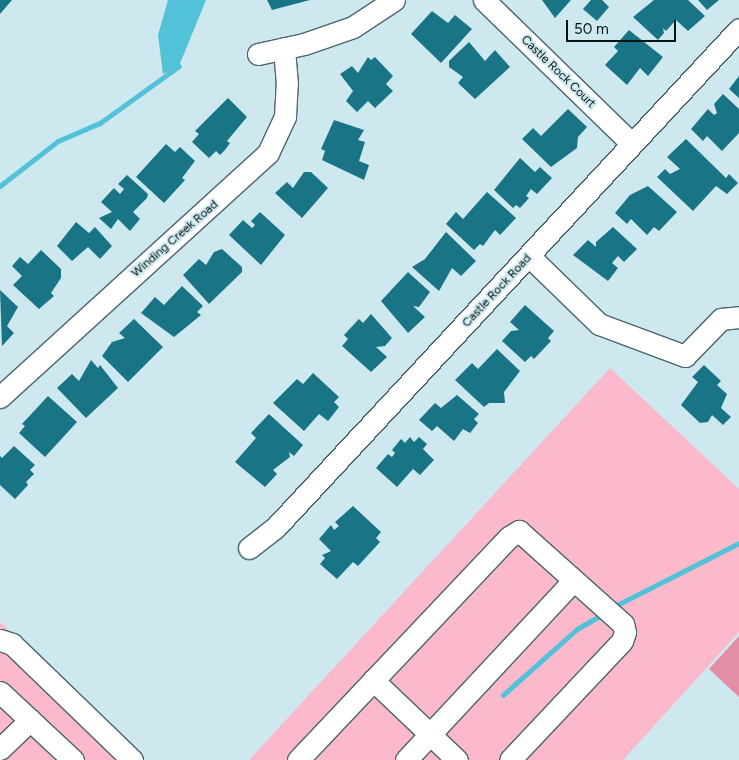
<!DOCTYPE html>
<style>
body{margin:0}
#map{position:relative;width:739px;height:760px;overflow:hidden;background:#cde9ef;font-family:Figtree,sans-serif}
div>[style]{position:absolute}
.green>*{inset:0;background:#fbb9cb}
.forest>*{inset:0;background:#e28ea7}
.water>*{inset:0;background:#52c2d9}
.stream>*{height:4.5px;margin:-2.25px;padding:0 2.25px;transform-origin:2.25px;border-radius:2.25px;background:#52c2d9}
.building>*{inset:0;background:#197586}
.roads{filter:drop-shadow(1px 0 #4d666b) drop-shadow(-1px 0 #4d666b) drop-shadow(0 1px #4d666b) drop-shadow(0 -1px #4d666b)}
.minor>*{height:21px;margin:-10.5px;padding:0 10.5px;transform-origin:10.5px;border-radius:10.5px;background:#fff}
span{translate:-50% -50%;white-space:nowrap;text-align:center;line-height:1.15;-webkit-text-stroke:4px #cde9ef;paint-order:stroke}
.street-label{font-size:12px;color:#091315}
.scale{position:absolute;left:566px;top:20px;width:110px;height:22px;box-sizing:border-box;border:2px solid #091315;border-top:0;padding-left:6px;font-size:15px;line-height:18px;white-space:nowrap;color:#091315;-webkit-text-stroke:4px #cde9ef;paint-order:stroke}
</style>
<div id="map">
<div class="green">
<i style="clip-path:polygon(610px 368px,739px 489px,739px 632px,623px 760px,249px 760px)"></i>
<i style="clip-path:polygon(0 622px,145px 760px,0 760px)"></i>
</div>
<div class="forest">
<i style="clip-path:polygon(739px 636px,739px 697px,709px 669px)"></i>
</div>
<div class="water">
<i style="clip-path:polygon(168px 0,206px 0,179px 66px,163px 74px,158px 35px)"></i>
</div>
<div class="stream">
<i style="left:0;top:186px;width:73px;rotate:-37.8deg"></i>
<i style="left:58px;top:141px;width:46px;rotate:-23.2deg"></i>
<i style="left:100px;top:123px;width:97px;rotate:-35.8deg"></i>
<i style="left:613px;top:607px;width:141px;rotate:-26.9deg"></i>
<i style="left:503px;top:695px;width:99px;rotate:-41.7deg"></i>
<i style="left:577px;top:629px;width:30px;rotate:-30deg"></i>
</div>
<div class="building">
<i style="clip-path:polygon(0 0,12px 0,0 14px)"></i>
<i style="clip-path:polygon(267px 0,310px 0,272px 10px)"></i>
<i style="clip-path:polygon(542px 0,571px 0,555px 18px)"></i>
<i style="clip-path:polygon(591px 0,602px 0,609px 7px,597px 21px,583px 9px)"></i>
<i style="clip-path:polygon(654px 0,688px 0,705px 16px,688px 31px,676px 20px,666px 31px,663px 28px,664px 33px,658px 40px,633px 17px)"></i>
<i style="clip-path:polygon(698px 0,719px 0,707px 10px)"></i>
<i style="clip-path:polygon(432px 11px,448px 23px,455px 15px,472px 29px,441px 63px,411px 34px)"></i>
<i style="clip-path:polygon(629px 30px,663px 57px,648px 76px,640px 68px,627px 85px,605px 65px,618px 51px,614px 47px)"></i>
<i style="clip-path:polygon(469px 42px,485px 61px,495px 50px,510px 67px,475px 99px,458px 83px,463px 77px,449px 67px,449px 61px)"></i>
<i style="clip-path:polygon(368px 57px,371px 60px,375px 57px,393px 76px,386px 84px,393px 91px,375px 108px,368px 101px,357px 112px,346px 101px,353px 91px,340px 74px,352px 66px,358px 73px)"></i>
<i style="clip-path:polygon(739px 76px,739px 98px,729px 89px)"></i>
<i style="clip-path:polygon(723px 94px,739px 109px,739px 133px,722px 151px,707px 136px,703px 141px,691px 129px,708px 109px,714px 115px,717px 113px,714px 104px)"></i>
<i style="clip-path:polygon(228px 98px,247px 117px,227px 141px,230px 143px,225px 150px,220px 155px,216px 151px,209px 158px,192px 142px,199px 134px,195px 131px)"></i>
<i style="clip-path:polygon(568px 109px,587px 127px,578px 137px,577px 148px,551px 167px,522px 139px,533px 128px,541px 136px)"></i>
<i style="clip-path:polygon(334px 120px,364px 130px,358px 140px,365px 142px,359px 161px,369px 165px,364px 180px,322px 160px,325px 151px,321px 149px)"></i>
<i style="clip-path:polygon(686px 139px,726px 178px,729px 174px,738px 183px,727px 194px,716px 186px,693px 211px,657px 177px,665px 169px,670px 174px,680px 169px,667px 157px)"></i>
<i style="clip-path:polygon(166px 144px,175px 152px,180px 147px,195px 161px,182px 178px,185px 180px,164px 203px,136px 177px)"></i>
<i style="clip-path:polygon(520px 158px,535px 172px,540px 167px,552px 178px,537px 194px,531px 189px,526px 196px,529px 198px,520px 208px,516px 205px,513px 208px,494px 190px)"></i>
<i style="clip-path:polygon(304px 172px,311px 172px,328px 188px,302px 218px,275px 193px,287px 182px,293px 188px)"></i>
<i style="clip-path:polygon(127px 175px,148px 194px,147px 198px,133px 212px,140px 219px,130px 231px,118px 219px,111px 229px,99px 218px,112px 212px,101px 202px,114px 188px,120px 194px,124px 189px,118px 184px)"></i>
<i style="clip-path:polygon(648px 186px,677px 212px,659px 231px,654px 227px,647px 235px,631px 219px,627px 224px,615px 213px,630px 195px)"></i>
<i style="clip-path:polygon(487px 192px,516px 218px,500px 235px,495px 230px,483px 246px,480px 244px,474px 250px,446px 224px,456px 212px,463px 219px)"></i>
<i style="clip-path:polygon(260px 212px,285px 235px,261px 265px,229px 235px,243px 220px,252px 228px,255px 225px,251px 221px)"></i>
<i style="clip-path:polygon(76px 222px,89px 233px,95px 227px,112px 246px,100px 259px,88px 247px,72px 261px,57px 246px)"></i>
<i style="clip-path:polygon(613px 227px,637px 249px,624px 262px,618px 256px,612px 263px,618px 268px,608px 281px,573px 255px,588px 240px,596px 247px,596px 242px)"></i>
<i style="clip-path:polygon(446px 232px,476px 261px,461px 276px,452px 268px,439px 291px,412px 267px,425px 259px)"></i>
<i style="clip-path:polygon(222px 249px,242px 267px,242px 272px,209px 304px,183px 275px,199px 259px,206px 265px,214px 252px)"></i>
<i style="clip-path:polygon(41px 250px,61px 269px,61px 278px,51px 293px,54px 296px,39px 309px,13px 285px,22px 276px,12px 266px,20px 257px,28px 264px)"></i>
<i style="clip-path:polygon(408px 272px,430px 292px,419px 307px,413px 306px,425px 317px,408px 333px,381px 301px)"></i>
<i style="clip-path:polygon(182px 286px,203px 306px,197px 312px,201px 315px,174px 337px,141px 313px,155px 297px,164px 305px)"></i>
<i style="clip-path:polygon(0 290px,18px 307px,7px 326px,14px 333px,2px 346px)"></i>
<i style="clip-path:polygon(525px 305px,554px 331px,548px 338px,551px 341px,534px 359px,531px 356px,525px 362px,502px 341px,511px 331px,519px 330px,510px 322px)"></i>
<i style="clip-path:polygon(371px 314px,392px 338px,385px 346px,376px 347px,387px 357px,371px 372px,342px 346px,348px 339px,344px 335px,359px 319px,363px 323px)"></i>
<i style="clip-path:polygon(134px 319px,163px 347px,128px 382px,102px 356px,112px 342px,125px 338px,119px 333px)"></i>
<i style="clip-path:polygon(497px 349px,520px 371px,504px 392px,505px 403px,489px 403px,484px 407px,455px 380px,472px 363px,478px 369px)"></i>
<i style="clip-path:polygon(91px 360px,98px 368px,100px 365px,118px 388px,86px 418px,57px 388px,72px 374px,79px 381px)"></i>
<i style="clip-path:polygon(704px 365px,721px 381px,717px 385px,727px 394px,721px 408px,731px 417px,723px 425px,712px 415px,708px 422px,700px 423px,681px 405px,698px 382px,692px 377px)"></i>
<i style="clip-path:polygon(313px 373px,339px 397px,334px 402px,339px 407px,328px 421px,319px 414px,304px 431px,273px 403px,297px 379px,303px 384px)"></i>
<i style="clip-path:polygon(457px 395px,479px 414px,474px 419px,478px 423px,470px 433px,463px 429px,454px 441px,437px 426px,432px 431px,419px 420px,435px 403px,441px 408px)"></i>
<i style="clip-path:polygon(48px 396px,77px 422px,45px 457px,19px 433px,25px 426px,22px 424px)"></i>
<i style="clip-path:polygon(269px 414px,303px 445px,294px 456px,289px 452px,290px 457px,273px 470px,277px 474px,265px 487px,235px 462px,256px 438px,251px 433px)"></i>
<i style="clip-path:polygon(410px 437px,414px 442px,419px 437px,427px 444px,423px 449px,434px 460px,420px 475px,413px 469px,397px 487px,376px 468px,388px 454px,392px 457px,395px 453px,392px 450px,401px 439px,405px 443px)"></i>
<i style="clip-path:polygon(14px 446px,35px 465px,30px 470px,34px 474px,26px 482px,28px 485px,15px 499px,0 485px,0 456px,2px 458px)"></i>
<i style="clip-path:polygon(353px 506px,381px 532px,376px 538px,380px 542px,358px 566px,353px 562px,337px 579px,320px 564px,325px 558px,322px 555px,331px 551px,319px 539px,331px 525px,334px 530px,339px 526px,335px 522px)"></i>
</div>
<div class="roads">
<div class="minor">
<i style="left:484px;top:0;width:206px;rotate:44.2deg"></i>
<i style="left:258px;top:54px;width:47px;rotate:-12.3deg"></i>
<i style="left:304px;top:44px;width:52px;rotate:-19.1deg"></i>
<i style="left:353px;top:27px;width:49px;rotate:-33.4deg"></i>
<i style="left:529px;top:256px;width:98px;rotate:44.2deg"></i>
<i style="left:599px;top:324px;width:92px;rotate:20.4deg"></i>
<i style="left:685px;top:356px;width:52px;rotate:-45.8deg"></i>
<i style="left:721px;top:319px;width:18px;rotate:-6deg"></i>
<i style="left:0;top:397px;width:362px;rotate:-42.3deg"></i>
<i style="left:268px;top:153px;width:40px;rotate:-65deg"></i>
<i style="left:285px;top:117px;width:33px;rotate:-87deg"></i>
<i style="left:287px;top:84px;width:36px;rotate:-95deg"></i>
<i style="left:249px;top:548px;width:33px;rotate:-38deg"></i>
<i style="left:275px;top:528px;width:681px;rotate:-47.08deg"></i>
<i style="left:0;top:640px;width:13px;rotate:18deg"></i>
<i style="left:12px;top:644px;width:167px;rotate:44deg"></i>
<i style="left:373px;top:680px;width:116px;rotate:43.6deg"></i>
<i style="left:0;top:692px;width:100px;rotate:43deg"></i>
<i style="left:0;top:749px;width:42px;rotate:-44deg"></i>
<i style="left:298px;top:760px;width:307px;rotate:-46.6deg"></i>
<i style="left:509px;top:537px;width:12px;rotate:-31deg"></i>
<i style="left:519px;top:531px;width:140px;rotate:41.8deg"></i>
<i style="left:623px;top:624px;width:8px;rotate:76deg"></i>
<i style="left:625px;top:632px;width:9px;rotate:108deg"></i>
<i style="left:622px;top:641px;width:163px;rotate:133.3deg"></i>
<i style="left:406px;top:760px;width:246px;rotate:-47deg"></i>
</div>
</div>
<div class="street-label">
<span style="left:558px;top:72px;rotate:44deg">Castle Rock Court</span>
<span style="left:175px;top:239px;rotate:-41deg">Winding Creek Road</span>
<span style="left:497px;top:291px;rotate:-47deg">Castle Rock Road</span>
</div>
<div class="scale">50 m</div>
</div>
